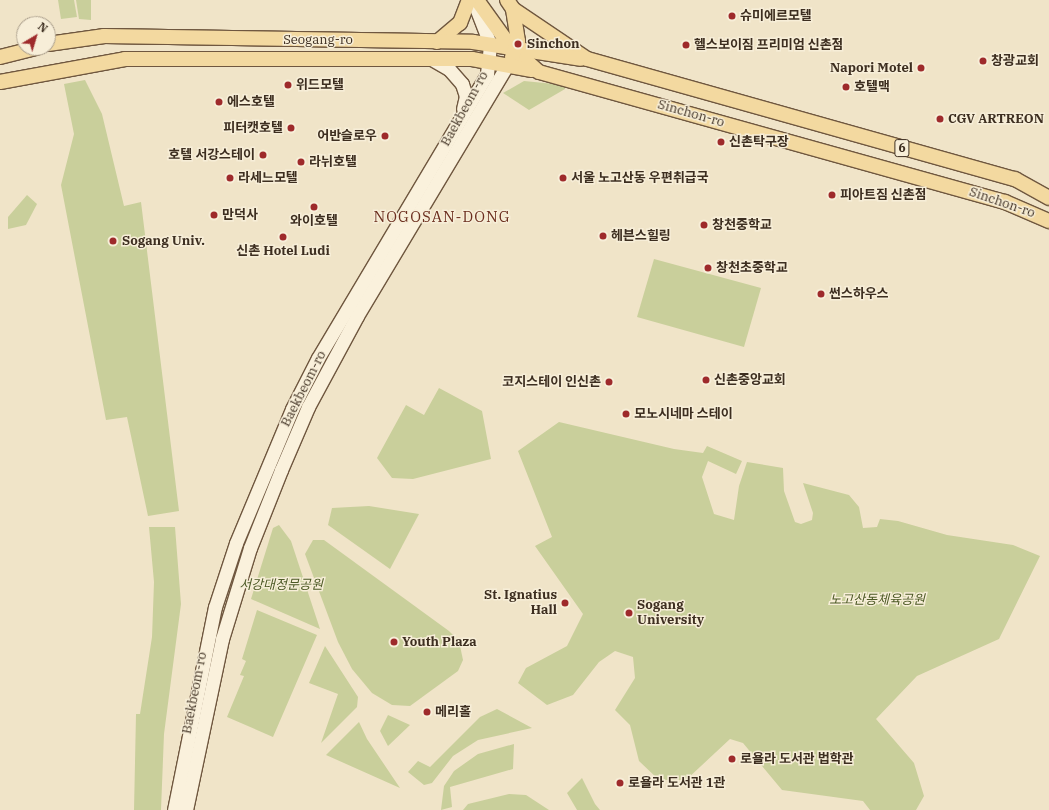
<!DOCTYPE html>
<meta charset="utf-8">
<style>
body{margin:0}
#map{position:relative;width:1049px;height:810px;overflow:hidden;background:#f0e4c8;font-family:"IBM Plex Serif","Noto Sans KR",serif}
div>[style]{position:absolute}
.green>*{inset:0;background:#c9cf9b}
.roads{filter:drop-shadow(1px 0 #6f573f) drop-shadow(-1px 0 #6f573f) drop-shadow(0 1px #6f573f) drop-shadow(0 -1px #6f573f)}
.secondary>*{height:13px;margin:-6.5px;padding:0 6.5px;transform-origin:6.5px;border-radius:6.5px;background:#faf1dc}
.primary>*{height:14px;margin:-7px;padding:0 7px;transform-origin:7px;border-radius:7px;background:#f3d9a0}
.dots>*{width:11px;height:11px;translate:-50% -50%;box-sizing:border-box;border:2px solid #f7eed8;border-radius:50%}
span{translate:-50% -50%;white-space:nowrap;text-align:center;line-height:1.15;-webkit-text-stroke:3px #f7eed8;paint-order:stroke}
.shield-label span{padding:1px 3px;background:#f7eed8;border:1px solid;border-radius:3px;-webkit-text-stroke-width:0}
.shield-label{font-size:12px;color:#3d2e20;font-weight:700}
.poi-label{font-size:13px;color:#3d2e20;font-weight:700}
.left{translate:0 -50%;text-align:left}
.right{translate:-100% -50%;text-align:right}
.street-label{font-size:13px;color:#3d2e20}
.park-label{font-size:13px;color:#4d5a26;font-style:italic}
.quarter-label{font-size:15px;color:#6b2e1e;letter-spacing:1px}
.north{position:absolute;left:16px;top:16px;width:40px;height:40px;box-sizing:border-box;background:#f7eed8;border:1px solid #ada18e;border-radius:50%;rotate:38deg;font-size:11px;font-weight:700;line-height:16px;text-align:center;color:#3d2e20}
.north::after{content:'';display:block;margin:auto;width:14px;height:18px;background:#9e2a2b;clip-path:polygon(50% 0,100% 100%,50% 72%,0 100%)}
</style>
<div id="map">
<div class="green">
<i style="clip-path:polygon(58px 0,74px 0,77px 17px,61px 19px)"></i>
<i style="clip-path:polygon(76px 0,91px 0,91px 20px,79px 19px)"></i>
<i style="clip-path:polygon(85px 80px,102px 114px,124px 206px,141px 202px,179px 511px,148px 516px,127px 417px,106px 420px,61px 185px,74px 134px,64px 84px)"></i>
<i style="clip-path:polygon(524px 81px,565px 85px,565px 89px,529px 110px,503px 93px)"></i>
<i style="clip-path:polygon(27px 195px,37px 204px,26px 225px,8px 229px,8px 217px)"></i>
<i style="clip-path:polygon(654px 259px,761px 288px,744px 347px,637px 317px)"></i>
<i style="clip-path:polygon(439px 388px,482px 411px,491px 459px,413px 479px,392px 478px,377px 458px,406px 405px,424px 415px)"></i>
<i style="clip-path:polygon(559px 422px,674px 449px,703px 453px,707px 446px,742px 461px,736px 474px,708px 461px,702px 477px,714px 514px,734px 520px,739px 486px,747px 462px,783px 468px,784px 491px,795px 522px,801px 524px,812px 520px,813px 513px,803px 483px,849px 495px,859px 507px,863px 528px,877px 527px,880px 519px,898px 521px,947px 535px,1013px 545px,1040px 556px,999px 639px,917px 676px,876px 719px,914px 763px,924px 796px,916px 810px,870px 810px,863px 801px,782px 790px,743px 743px,730px 739px,686px 780px,659px 780px,639px 761px,630px 725px,615px 710px,635px 678px,633px 657px,615px 651px,599px 662px,573px 695px,547px 705px,518px 683px,526px 668px,567px 646px,583px 614px,535px 546px,552px 537px,518px 451px)"></i>
<i style="clip-path:polygon(369px 506px,419px 514px,390px 569px,328px 525px,332px 508px)"></i>
<i style="clip-path:polygon(279px 525px,291px 541px,320px 629px,251px 599px,273px 528px)"></i>
<i style="clip-path:polygon(149px 527px,175px 527px,181px 604px,164px 734px,161px 810px,134px 810px,136px 714px,140px 714px,152px 637px,154px 582px)"></i>
<i style="clip-path:polygon(313px 540px,324px 540px,449px 631px,459px 641px,463px 660px,458px 671px,410px 706px,392px 705px,372px 693px,352px 669px,338px 642px,305px 554px)"></i>
<i style="clip-path:polygon(257px 610px,317px 635px,273px 737px,227px 717px,244px 676px,240px 675px,246px 661px,242px 659px)"></i>
<i style="clip-path:polygon(325px 646px,358px 697px,357px 707px,321px 743px,338px 694px,309px 683px)"></i>
<i style="clip-path:polygon(497px 709px,532px 728px,478px 740px,453px 756px,432px 783px,424px 785px,408px 772px,418px 761px,430px 767px,480px 717px)"></i>
<i style="clip-path:polygon(388px 715px,410px 725px,388px 746px,380px 731px)"></i>
<i style="clip-path:polygon(359px 722px,367px 739px,400px 788px,326px 755px)"></i>
<i style="clip-path:polygon(514px 744px,513px 769px,450px 787px,452px 807px,441px 810px,444px 786px,454px 771px,478px 754px)"></i>
<i style="clip-path:polygon(582px 778px,595px 804px,600px 810px,577px 810px,567px 793px)"></i>
<i style="clip-path:polygon(509px 794px,526px 795px,549px 810px,463px 810px,468px 804px)"></i>
</div>
<div class="roads">
<div class="secondary">
<i style="left:430px;top:58px;width:22px;rotate:30deg"></i>
<i style="left:449px;top:69px;width:20px;rotate:49deg"></i>
<i style="left:462px;top:84px;width:13px;rotate:72deg"></i>
<i style="left:466px;top:96px;width:13px;rotate:103deg"></i>
<i style="left:174px;top:810px;width:207px;rotate:-78.6deg"></i>
<i style="left:215px;top:607px;width:67px;rotate:-71.8deg"></i>
<i style="left:236px;top:543px;width:145px;rotate:-67.3deg"></i>
<i style="left:292px;top:409px;width:57px;rotate:-63deg"></i>
<i style="left:318px;top:358px;width:330px;rotate:-59.2deg"></i>
<i style="left:487px;top:74px;width:30px;rotate:-84deg"></i>
<i style="left:490px;top:44px;width:47px;rotate:-111.1deg"></i>
<i style="left:186px;top:810px;width:175px;rotate:-78.1deg"></i>
<i style="left:222px;top:639px;width:95px;rotate:-72.9deg"></i>
<i style="left:250px;top:548px;width:84px;rotate:-68.3deg"></i>
<i style="left:281px;top:470px;width:69px;rotate:-66.8deg"></i>
<i style="left:308px;top:407px;width:103px;rotate:-61.7deg"></i>
<i style="left:357px;top:316px;width:294px;rotate:-59.1deg"></i>
</div>
<div class="primary">
<i style="left:477px;top:0;width:57px;rotate:54.3deg"></i>
<i style="left:510px;top:46px;width:39px;rotate:42deg"></i>
<i style="left:539px;top:72px;width:484px;rotate:15.6deg"></i>
<i style="left:1005px;top:202px;width:48px;rotate:23.4deg"></i>
<i style="left:507px;top:0;width:11px;rotate:56deg"></i>
<i style="left:513px;top:9px;width:89px;rotate:34deg"></i>
<i style="left:587px;top:59px;width:445px;rotate:15.7deg"></i>
<i style="left:1015px;top:179px;width:39px;rotate:29deg"></i>
<i style="left:437px;top:42px;width:30px;rotate:-40deg"></i>
<i style="left:460px;top:23px;width:25px;rotate:-69deg"></i>
<i style="left:48px;top:44px;width:57px;rotate:-8.1deg"></i>
<i style="left:104px;top:36px;width:369px;rotate:0.9deg"></i>
<i style="left:473px;top:42px;width:109px;rotate:8.9deg"></i>
<i style="left:0;top:57px;width:37px;rotate:-14deg"></i>
<i style="left:512px;top:57px;width:17px;rotate:-69deg"></i>
<i style="left:518px;top:41px;width:32px;rotate:-99deg"></i>
<i style="left:0;top:82px;width:127px;rotate:-10.4deg"></i>
<i style="left:125px;top:59px;width:347px"></i>
<i style="left:472px;top:59px;width:61px;rotate:10.4deg"></i>
</div>
</div>
<div class="dots">
<i style="left:732px;top:16px;background:#9e2a2b"></i>
<i style="left:518px;top:44px;background:#9e2a2b"></i>
<i style="left:686px;top:45px;background:#9e2a2b"></i>
<i style="left:983px;top:61px;background:#9e2a2b"></i>
<i style="left:921px;top:68px;background:#9e2a2b"></i>
<i style="left:288px;top:85px;background:#9e2a2b"></i>
<i style="left:846px;top:87px;background:#9e2a2b"></i>
<i style="left:219px;top:102px;background:#9e2a2b"></i>
<i style="left:940px;top:119px;background:#9e2a2b"></i>
<i style="left:291px;top:128px;background:#9e2a2b"></i>
<i style="left:385px;top:136px;background:#9e2a2b"></i>
<i style="left:721px;top:142px;background:#9e2a2b"></i>
<i style="left:263px;top:155px;background:#9e2a2b"></i>
<i style="left:301px;top:162px;background:#9e2a2b"></i>
<i style="left:230px;top:178px;background:#9e2a2b"></i>
<i style="left:563px;top:178px;background:#9e2a2b"></i>
<i style="left:832px;top:195px;background:#9e2a2b"></i>
<i style="left:314px;top:207px;background:#9e2a2b"></i>
<i style="left:214px;top:215px;background:#9e2a2b"></i>
<i style="left:704px;top:225px;background:#9e2a2b"></i>
<i style="left:603px;top:236px;background:#9e2a2b"></i>
<i style="left:283px;top:237px;background:#9e2a2b"></i>
<i style="left:113px;top:241px;background:#9e2a2b"></i>
<i style="left:708px;top:268px;background:#9e2a2b"></i>
<i style="left:821px;top:294px;background:#9e2a2b"></i>
<i style="left:706px;top:380px;background:#9e2a2b"></i>
<i style="left:609px;top:382px;background:#9e2a2b"></i>
<i style="left:626px;top:414px;background:#9e2a2b"></i>
<i style="left:565px;top:603px;background:#9e2a2b"></i>
<i style="left:629px;top:613px;background:#9e2a2b"></i>
<i style="left:394px;top:642px;background:#9e2a2b"></i>
<i style="left:427px;top:712px;background:#9e2a2b"></i>
<i style="left:732px;top:759px;background:#9e2a2b"></i>
<i style="left:620px;top:783px;background:#9e2a2b"></i>
</div>
<div class="shield-label">
<span style="left:902px;top:148px">6</span>
</div>
<div class="poi-label">
<span class="left" style="left:740px;top:16px">슈미에르모텔</span>
<span class="left" style="left:527px;top:44px">Sinchon</span>
<span class="left" style="left:694px;top:45px">헬스보이짐 프리미엄 신촌점</span>
<span class="left" style="left:991px;top:61px">창광교회</span>
<span class="right" style="left:913px;top:68px">Napori Motel</span>
<span class="left" style="left:296px;top:85px">위드모텔</span>
<span class="left" style="left:854px;top:87px">호텔맥</span>
<span class="left" style="left:227px;top:102px">에스호텔</span>
<span class="left" style="left:948px;top:119px">CGV ARTREON</span>
<span class="right" style="left:283px;top:128px">피터캣호텔</span>
<span class="right" style="left:377px;top:136px">어반슬로우</span>
<span class="left" style="left:729px;top:142px">신촌탁구장</span>
<span class="right" style="left:255px;top:155px">호텔 서강스테이</span>
<span class="left" style="left:309px;top:162px">라뉘호텔</span>
<span class="left" style="left:238px;top:178px">라세느모텔</span>
<span class="left" style="left:571px;top:178px">서울 노고산동 우편취급국</span>
<span class="left" style="left:840px;top:195px">피아트짐 신촌점</span>
<span class="left" style="left:222px;top:215px">만덕사</span>
<span style="left:314px;top:221px">와이호텔</span>
<span class="left" style="left:712px;top:225px">창천중학교</span>
<span class="left" style="left:611px;top:236px">헤븐스힐링</span>
<span class="left" style="left:122px;top:241px">Sogang Univ.</span>
<span style="left:283px;top:251px">신촌 Hotel Ludi</span>
<span class="left" style="left:716px;top:268px">창천초중학교</span>
<span class="left" style="left:829px;top:294px">썬스하우스</span>
<span class="left" style="left:714px;top:380px">신촌중앙교회</span>
<span class="right" style="left:601px;top:382px">코지스테이 인신촌</span>
<span class="left" style="left:634px;top:414px">모노시네마 스테이</span>
<span class="right" style="left:557px;top:603px">St. Ignatius<br>Hall</span>
<span class="left" style="left:637px;top:613px">Sogang<br>University</span>
<span class="left" style="left:402px;top:642px">Youth Plaza</span>
<span class="left" style="left:435px;top:712px">메리홀</span>
<span class="left" style="left:740px;top:759px">로욜라 도서관 법학관</span>
<span class="left" style="left:628px;top:783px">로욜라 도서관 1관</span>
</div>
<div class="street-label">
<span style="left:318px;top:40px">Seogang-ro</span>
<span style="left:465px;top:109px;rotate:-61deg">Baekbeom-ro</span>
<span style="left:691px;top:114px;rotate:16deg">Sinchon-ro</span>
<span style="left:1002px;top:203px;rotate:19deg">Sinchon-ro</span>
<span style="left:304px;top:389px;rotate:-63deg">Baekbeom-ro</span>
<span style="left:195px;top:693px;rotate:-79deg">Baekbeom-ro</span>
</div>
<div class="park-label">
<span style="left:281px;top:585px">서강대정문공원</span>
<span style="left:877px;top:600px">노고산동체육공원</span>
</div>
<div class="quarter-label">
<span style="left:442px;top:217px">NOGOSAN-DONG</span>
</div>
<div class="north">N</div>
</div>
